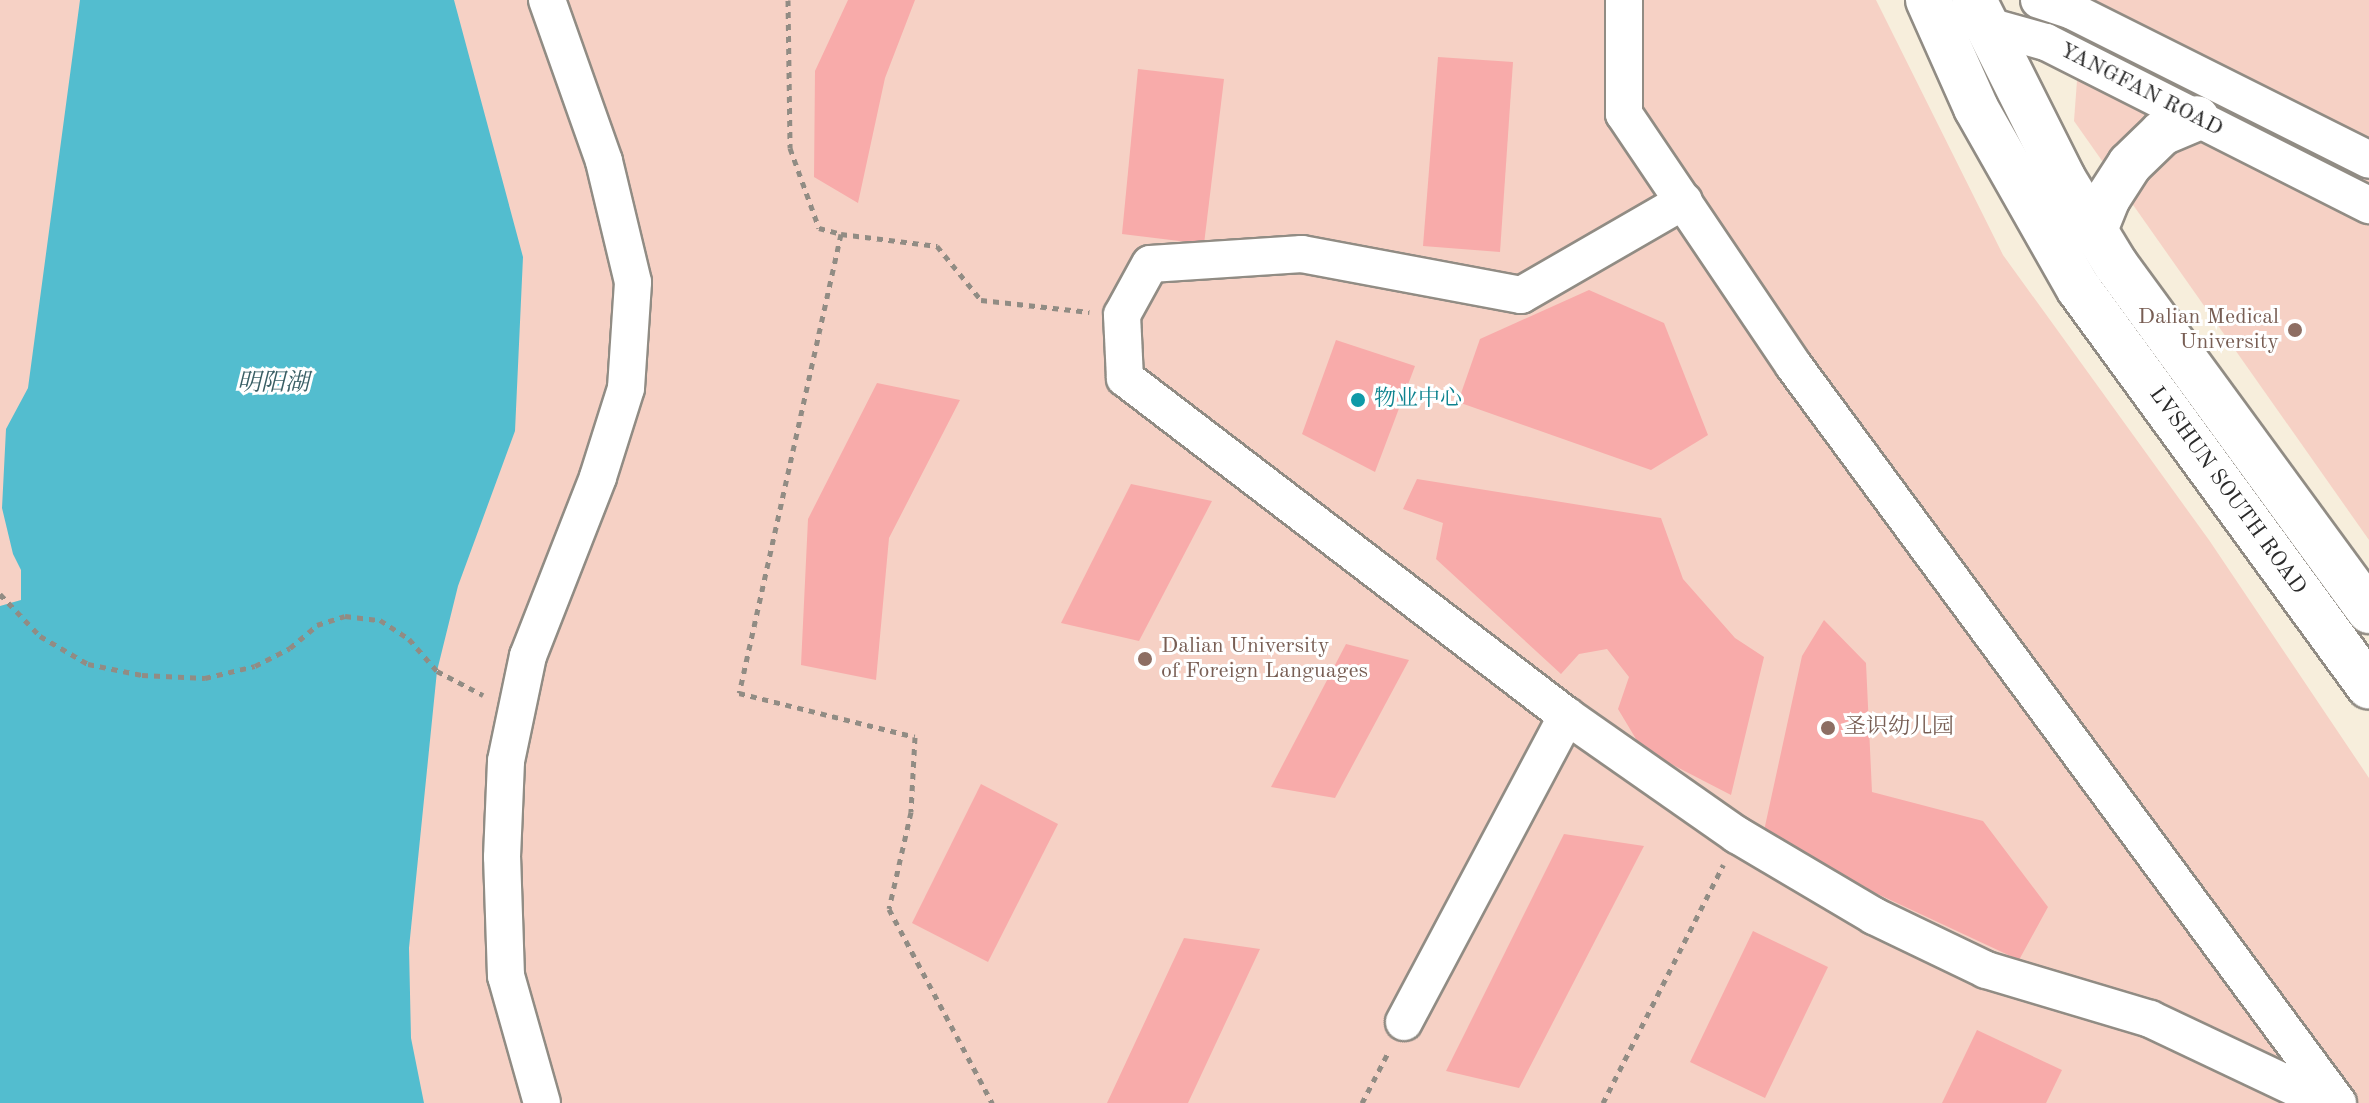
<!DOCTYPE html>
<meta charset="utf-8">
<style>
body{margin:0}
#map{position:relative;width:2369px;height:1103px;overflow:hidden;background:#f7eedc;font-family:"Old Standard TT","Noto Serif SC",serif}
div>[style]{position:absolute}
.built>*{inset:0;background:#f6d1c5}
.water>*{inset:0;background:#53bdcf}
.building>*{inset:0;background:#f8abaa}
.path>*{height:5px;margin-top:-2.5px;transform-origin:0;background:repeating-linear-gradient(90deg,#918c84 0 6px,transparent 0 12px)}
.roads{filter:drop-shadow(2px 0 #918c84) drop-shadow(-2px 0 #918c84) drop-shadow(0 2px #918c84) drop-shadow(0 -2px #918c84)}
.minor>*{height:36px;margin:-18px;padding:0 18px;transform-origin:18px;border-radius:18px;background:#fff}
.highway>*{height:44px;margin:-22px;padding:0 22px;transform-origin:22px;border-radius:22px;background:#fff}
.dots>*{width:22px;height:22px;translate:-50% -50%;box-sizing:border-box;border:4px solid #fff;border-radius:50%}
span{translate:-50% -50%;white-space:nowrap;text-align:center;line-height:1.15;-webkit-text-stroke:6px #fff;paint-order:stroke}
.street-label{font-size:22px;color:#2b2b2b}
.education-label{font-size:22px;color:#785e54}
.right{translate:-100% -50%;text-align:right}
.left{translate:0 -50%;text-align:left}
.culture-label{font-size:22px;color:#0d838f}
.water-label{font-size:24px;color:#395e64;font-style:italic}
</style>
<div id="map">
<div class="built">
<i style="clip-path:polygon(0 0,1876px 0,2003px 255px,2209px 540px,2369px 778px,2369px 1103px,0 1103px)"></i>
<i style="clip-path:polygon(2083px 0,2369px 0,2369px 540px,2074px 121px)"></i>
</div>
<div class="water">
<i style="clip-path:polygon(80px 0,454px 0,523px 257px,515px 431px,458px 586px,437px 671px,409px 948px,411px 1038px,424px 1103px,0 1103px,0 606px,21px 600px,21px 570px,13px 554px,2px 508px,6px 429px,28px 388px)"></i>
</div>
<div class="building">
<i style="clip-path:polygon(848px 0,915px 0,885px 78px,858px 203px,814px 177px,815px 71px)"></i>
<i style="clip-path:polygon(1438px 57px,1513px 62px,1500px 252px,1423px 246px)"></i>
<i style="clip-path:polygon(1138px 69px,1224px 79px,1204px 244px,1122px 234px)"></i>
<i style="clip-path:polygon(1589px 290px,1664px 323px,1708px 435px,1651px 470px,1458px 402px,1480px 339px)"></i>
<i style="clip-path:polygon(1336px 340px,1415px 366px,1375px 472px,1302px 434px)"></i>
<i style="clip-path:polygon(877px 383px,960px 400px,889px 538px,876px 680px,801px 665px,808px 519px)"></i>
<i style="clip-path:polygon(1417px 479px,1661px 518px,1683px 579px,1735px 638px,1764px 657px,1731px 795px,1642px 749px,1618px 709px,1629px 677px,1607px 649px,1579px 654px,1561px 674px,1436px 559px,1443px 523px,1403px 509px)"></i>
<i style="clip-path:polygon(1131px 484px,1212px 501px,1139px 641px,1061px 623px)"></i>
<i style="clip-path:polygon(1824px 620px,1866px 663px,1872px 792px,1983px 821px,2048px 907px,2019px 960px,1762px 840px,1802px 656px)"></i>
<i style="clip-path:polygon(1346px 644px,1409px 660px,1335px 798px,1271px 787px)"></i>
<i style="clip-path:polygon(981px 784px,1058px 824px,988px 962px,912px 923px)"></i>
<i style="clip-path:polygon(1564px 834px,1644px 846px,1519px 1088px,1446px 1071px)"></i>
<i style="clip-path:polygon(1753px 931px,1828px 967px,1765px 1098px,1690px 1062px)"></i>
<i style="clip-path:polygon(1184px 938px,1260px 949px,1188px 1103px,1107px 1103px)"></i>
<i style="clip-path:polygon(1977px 1030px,2062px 1070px,2046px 1103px,1942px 1103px)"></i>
</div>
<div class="path">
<i style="left:788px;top:0;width:148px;rotate:89.2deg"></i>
<i style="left:790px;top:148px;width:85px;rotate:70.1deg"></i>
<i style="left:819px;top:228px;width:23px;rotate:15deg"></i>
<i style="left:841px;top:234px;width:470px;rotate:102.5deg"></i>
<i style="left:739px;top:693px;width:181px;rotate:14deg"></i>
<i style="left:915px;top:737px;width:75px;rotate:93.1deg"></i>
<i style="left:911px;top:812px;width:99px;rotate:102.8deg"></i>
<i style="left:889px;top:909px;width:220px;rotate:62deg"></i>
<i style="left:841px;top:234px;width:97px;rotate:7.1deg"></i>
<i style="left:937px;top:246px;width:70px;rotate:50.8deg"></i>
<i style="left:981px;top:300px;width:109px;rotate:6.3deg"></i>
<i style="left:0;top:594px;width:58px;rotate:46.4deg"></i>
<i style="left:40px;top:636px;width:56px;rotate:30.3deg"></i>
<i style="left:88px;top:664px;width:55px;rotate:11.5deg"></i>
<i style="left:142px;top:675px;width:63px;rotate:2.7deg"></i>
<i style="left:205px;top:678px;width:51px;rotate:-13.5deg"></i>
<i style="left:255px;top:666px;width:39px;rotate:-27deg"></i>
<i style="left:290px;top:648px;width:35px;rotate:-40deg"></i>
<i style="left:317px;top:625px;width:29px;rotate:-18deg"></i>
<i style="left:345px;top:616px;width:35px;rotate:7deg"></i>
<i style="left:380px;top:620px;width:35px;rotate:33deg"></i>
<i style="left:409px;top:639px;width:43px;rotate:48.8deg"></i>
<i style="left:437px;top:671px;width:52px;rotate:27.6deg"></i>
<i style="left:1362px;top:1103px;width:59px;rotate:-62.6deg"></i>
<i style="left:1603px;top:1103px;width:267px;rotate:-63.2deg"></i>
</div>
<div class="roads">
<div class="minor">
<i style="left:1624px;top:0;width:114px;rotate:90deg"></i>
<i style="left:1624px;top:114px;width:304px;rotate:56deg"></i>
<i style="left:1794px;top:366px;width:916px;rotate:53.57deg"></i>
<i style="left:2039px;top:0;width:35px;rotate:18deg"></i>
<i style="left:2072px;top:11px;width:332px;rotate:26.6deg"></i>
<i style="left:1967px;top:20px;width:82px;rotate:15.6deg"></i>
<i style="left:2046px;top:42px;width:362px;rotate:26.8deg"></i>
<i style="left:1684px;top:201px;width:188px;rotate:150deg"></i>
<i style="left:1521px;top:295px;width:223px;rotate:-169.4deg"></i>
<i style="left:1302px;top:254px;width:152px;rotate:176.2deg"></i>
<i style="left:1150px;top:264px;width:58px;rotate:118.8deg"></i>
<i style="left:1122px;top:315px;width:63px;rotate:87.3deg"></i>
<i style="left:1125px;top:378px;width:556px;rotate:37.41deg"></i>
<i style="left:1567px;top:716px;width:208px;rotate:35deg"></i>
<i style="left:1737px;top:835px;width:159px;rotate:30.6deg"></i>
<i style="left:1874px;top:916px;width:124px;rotate:25.7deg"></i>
<i style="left:1986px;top:970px;width:171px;rotate:16.6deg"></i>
<i style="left:2150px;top:1019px;width:197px;rotate:25.3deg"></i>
<i style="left:1404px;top:1022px;width:347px;rotate:-62deg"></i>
<i style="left:542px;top:1103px;width:132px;rotate:-105.8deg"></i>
<i style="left:506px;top:976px;width:119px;rotate:-91.9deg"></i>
<i style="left:502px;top:857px;width:96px;rotate:-87.6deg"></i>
<i style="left:506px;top:761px;width:107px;rotate:-78.2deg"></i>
<i style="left:528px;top:656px;width:192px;rotate:-68.6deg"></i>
<i style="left:598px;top:477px;width:93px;rotate:-72.5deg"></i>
<i style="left:626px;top:388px;width:106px;rotate:-86.2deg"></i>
<i style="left:633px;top:282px;width:124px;rotate:-103.5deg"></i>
<i style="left:604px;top:161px;width:171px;rotate:-109.5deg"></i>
</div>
<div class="highway">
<i style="left:1928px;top:0;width:118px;rotate:66deg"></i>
<i style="left:1976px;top:108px;width:208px;rotate:60.4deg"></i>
<i style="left:2079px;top:289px;width:492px;rotate:53.9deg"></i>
<i style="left:1974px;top:0;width:199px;rotate:63.4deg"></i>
<i style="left:2063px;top:178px;width:102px;rotate:58.7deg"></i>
<i style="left:2116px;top:265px;width:429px;rotate:53.8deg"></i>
<i style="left:2095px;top:230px;width:35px;rotate:-68deg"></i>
<i style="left:2108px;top:198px;width:40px;rotate:-57.1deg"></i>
<i style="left:2130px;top:164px;width:45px;rotate:-44.1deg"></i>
<i style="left:2162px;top:133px;width:38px;rotate:-23deg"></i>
</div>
</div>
<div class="dots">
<i style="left:2295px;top:330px;background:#8d6e63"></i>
<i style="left:1358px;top:400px;background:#0f9aa8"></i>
<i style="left:1145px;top:659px;background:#8d6e63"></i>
<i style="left:1828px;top:728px;background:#8d6e63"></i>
</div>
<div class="street-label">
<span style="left:2141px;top:90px;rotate:27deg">YANGFAN ROAD</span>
<span style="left:2227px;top:491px;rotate:54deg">LVSHUN SOUTH ROAD</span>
</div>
<div class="education-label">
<span class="right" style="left:2279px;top:330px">Dalian Medical<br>University</span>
<span class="left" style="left:1161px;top:659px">Dalian University<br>of Foreign Languages</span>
<span class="left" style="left:1844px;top:728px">圣识幼儿园</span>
</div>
<div class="culture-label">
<span class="left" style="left:1374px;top:400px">物业中心</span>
</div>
<div class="water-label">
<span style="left:273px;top:385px">明阳湖</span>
</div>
</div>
